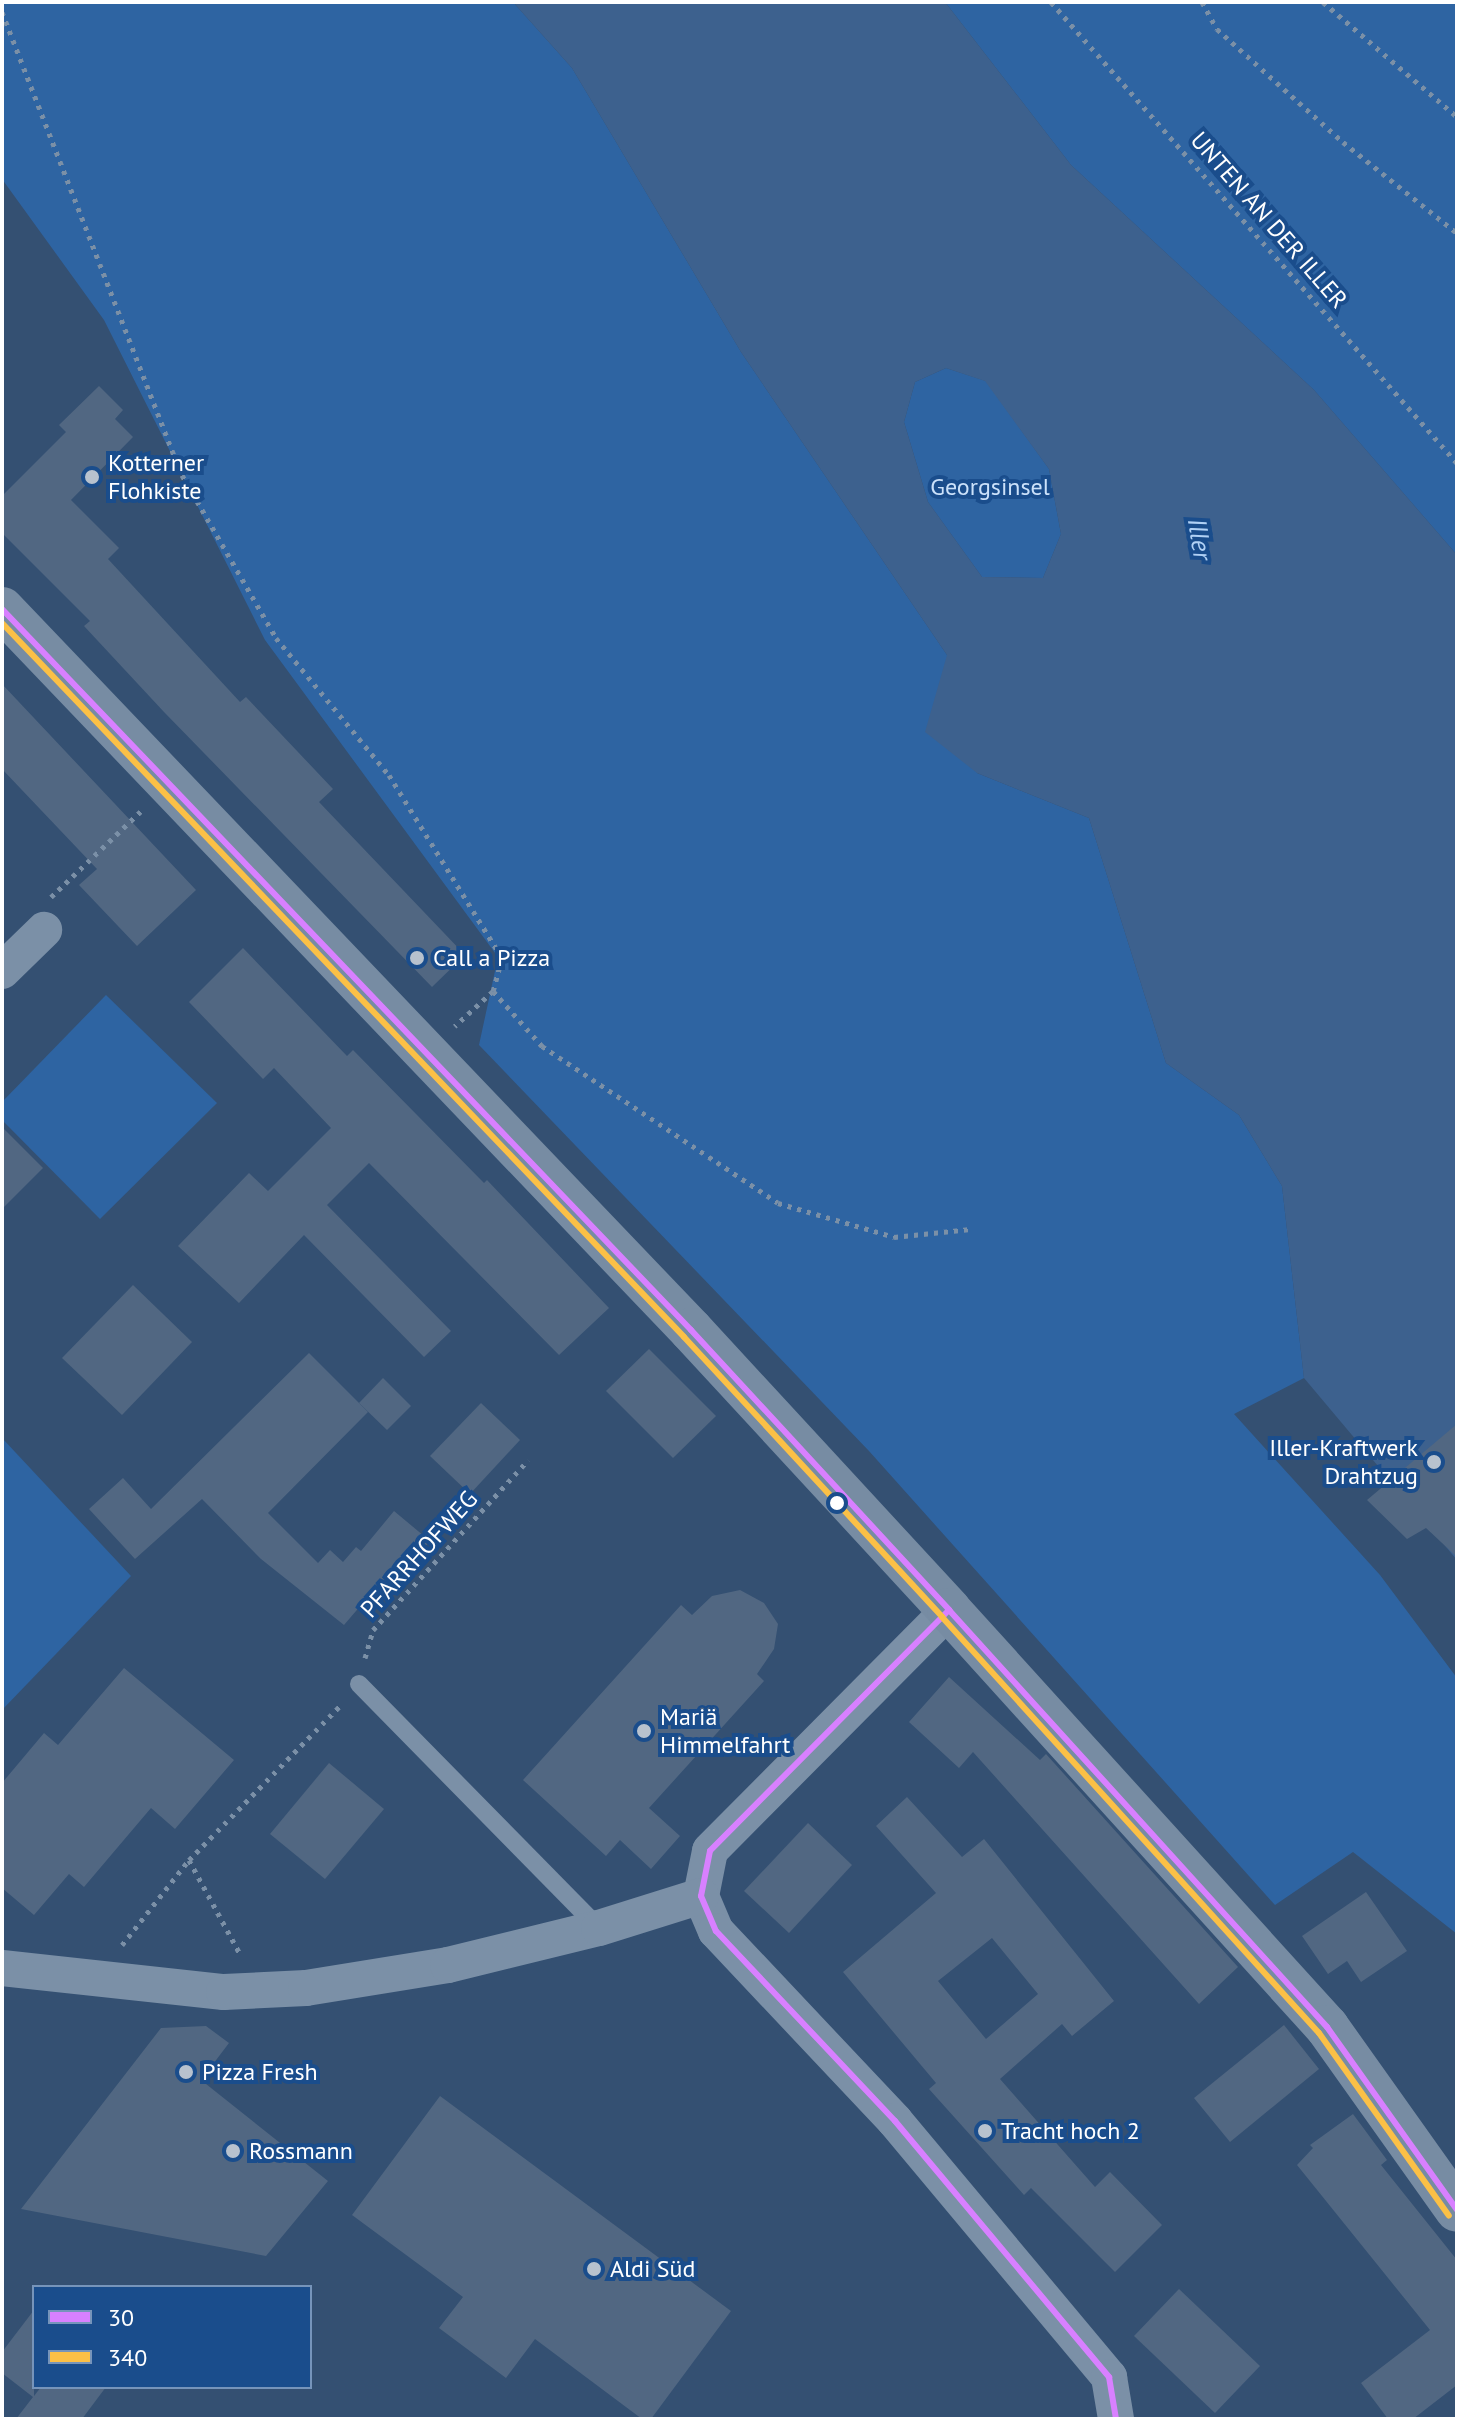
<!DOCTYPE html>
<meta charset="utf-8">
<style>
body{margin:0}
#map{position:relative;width:1459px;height:2421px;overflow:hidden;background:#345072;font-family:"PT Sans",sans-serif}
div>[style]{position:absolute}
.green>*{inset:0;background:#2e64a2}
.water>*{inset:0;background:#3d618e}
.building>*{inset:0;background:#516782}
.path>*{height:5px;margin-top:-2.5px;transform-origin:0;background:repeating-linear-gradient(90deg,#7b90a7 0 4px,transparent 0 10px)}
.lane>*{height:18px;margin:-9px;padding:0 9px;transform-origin:9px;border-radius:9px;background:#7b90a7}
.street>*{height:36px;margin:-18px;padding:0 18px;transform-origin:18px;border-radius:18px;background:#7b90a7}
.secondary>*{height:44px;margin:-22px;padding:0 22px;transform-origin:22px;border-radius:22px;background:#778ca3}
.bus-1>*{height:6px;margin:-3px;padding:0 3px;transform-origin:3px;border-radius:3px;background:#d880ff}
.bus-2>*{height:6px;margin:-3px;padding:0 3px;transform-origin:3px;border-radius:3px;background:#fbc046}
.dots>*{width:22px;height:22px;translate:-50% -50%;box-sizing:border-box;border:4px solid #1a4d8c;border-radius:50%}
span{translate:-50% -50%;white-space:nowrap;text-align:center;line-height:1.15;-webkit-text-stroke:8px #1a4d8c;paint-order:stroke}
.street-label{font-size:24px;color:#fff}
.poi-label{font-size:24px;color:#fff}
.left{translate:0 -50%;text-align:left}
.right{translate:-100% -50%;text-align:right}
.park-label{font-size:24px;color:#cbe1fa}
.water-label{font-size:26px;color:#b1d1f5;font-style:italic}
.frame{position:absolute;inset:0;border:4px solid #fff;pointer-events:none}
.legend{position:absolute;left:32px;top:2285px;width:280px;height:104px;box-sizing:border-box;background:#1a4d8c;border:2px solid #7694ba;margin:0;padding:10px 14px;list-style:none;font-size:24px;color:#fff}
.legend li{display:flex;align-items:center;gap:16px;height:40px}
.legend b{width:40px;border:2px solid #7694ba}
</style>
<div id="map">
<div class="green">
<i style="clip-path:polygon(2px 2px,513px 2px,572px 68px,741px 352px,947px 655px,977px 773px,1089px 818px,1166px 1063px,1239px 1115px,1282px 1186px,1304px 1378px,1234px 1414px,1380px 1575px,1457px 1678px,1457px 1934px,1353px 1852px,1275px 1905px,869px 1451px,479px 1045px,498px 957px,265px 640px,104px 320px,2px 179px)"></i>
<i style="clip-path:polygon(945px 2px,1457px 2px,1457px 555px,1314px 390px,1071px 165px)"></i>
<i style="clip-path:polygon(946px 368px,986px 381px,1049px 469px,1061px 534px,1043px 578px,982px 577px,928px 502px,904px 422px,915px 382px)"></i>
<i style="clip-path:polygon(106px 995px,217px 1103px,100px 1219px,2px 1120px,2px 1102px)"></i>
<i style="clip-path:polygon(2px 1438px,131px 1576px,2px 1710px)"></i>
</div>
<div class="water">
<i style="clip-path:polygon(evenodd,513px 2px,945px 2px,1071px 165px,1314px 390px,1457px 555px,1457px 1560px,1304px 1378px,1282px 1186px,1239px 1115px,1166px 1063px,1089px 818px,977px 773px,925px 732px,947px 655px,741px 352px,572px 68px,513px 2px,946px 368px,985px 381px,1049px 469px,1061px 534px,1043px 578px,982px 577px,928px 502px,904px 422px,915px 382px,946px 368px)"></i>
</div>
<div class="building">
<i style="clip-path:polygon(99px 386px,123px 410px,115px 419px,133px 437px,71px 500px,119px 548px,108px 559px,240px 702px,246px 697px,333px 789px,319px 802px,465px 955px,432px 987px,164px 712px,84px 626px,90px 621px,2px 533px,2px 496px,66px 432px,59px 425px)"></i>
<i style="clip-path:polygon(2px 684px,196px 890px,137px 946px,79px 885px,97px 869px,2px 769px)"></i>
<i style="clip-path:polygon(243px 948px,347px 1056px,353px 1050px,484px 1183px,487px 1180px,609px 1308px,559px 1355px,369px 1163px,327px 1205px,451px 1331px,424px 1357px,304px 1235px,239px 1303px,178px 1246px,249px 1173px,268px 1191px,331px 1128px,274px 1068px,263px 1079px,189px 1002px)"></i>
<i style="clip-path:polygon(2px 1127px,43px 1168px,2px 1209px)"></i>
<i style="clip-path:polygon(133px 1285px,192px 1342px,122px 1415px,62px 1358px)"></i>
<i style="clip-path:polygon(649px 1349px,716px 1416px,673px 1458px,606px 1391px)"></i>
<i style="clip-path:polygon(309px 1353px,368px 1412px,268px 1513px,318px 1563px,330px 1550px,343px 1562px,356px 1547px,361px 1551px,394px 1511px,430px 1541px,370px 1611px,362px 1604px,344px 1625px,261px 1559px,202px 1499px,135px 1559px,89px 1509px,123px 1478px,151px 1509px)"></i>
<i style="clip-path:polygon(383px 1378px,411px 1406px,387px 1430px,359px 1403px)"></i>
<i style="clip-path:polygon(481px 1403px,520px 1440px,470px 1494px,430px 1456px)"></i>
<i style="clip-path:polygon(1457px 1424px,1457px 1557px,1426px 1528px,1407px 1539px,1367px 1500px)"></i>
<i style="clip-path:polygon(740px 1590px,764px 1603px,778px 1624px,774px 1649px,757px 1674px,764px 1681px,649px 1808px,680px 1836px,651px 1869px,620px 1840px,606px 1856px,523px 1780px,681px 1605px,692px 1615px,712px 1596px)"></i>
<i style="clip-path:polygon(124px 1668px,234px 1760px,175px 1829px,151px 1808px,84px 1887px,69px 1874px,34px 1915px,2px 1888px,2px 1783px,44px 1733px,58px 1745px)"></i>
<i style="clip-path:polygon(949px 1677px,1040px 1760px,1046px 1754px,1238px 1967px,1199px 2004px,973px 1752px,959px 1768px,909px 1722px)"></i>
<i style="clip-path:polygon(329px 1763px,384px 1809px,325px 1879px,270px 1834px)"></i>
<i style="clip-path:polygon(evenodd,907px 1797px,962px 1857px,984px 1839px,1114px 2001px,1072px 2036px,1062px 2024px,1000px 2079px,1095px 2187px,1110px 2172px,1162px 2225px,1115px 2272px,1031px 2188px,1024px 2195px,929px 2089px,936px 2083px,843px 1972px,936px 1893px,876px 1826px,907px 1797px,992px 1938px,1038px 1994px,986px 2039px,938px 1981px,992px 1938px)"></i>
<i style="clip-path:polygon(808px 1823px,852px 1865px,789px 1933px,744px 1891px)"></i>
<i style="clip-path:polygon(1366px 1892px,1407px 1951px,1361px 1982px,1347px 1961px,1328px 1974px,1302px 1936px)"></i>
<i style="clip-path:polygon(1284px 2025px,1319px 2069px,1230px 2142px,1194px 2098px)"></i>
<i style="clip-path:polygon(206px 2026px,229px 2043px,201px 2080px,328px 2181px,266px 2256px,21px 2209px,161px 2028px)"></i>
<i style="clip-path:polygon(440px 2096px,731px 2311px,651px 2419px,642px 2419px,535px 2339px,506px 2378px,439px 2328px,463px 2297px,352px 2215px)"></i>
<i style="clip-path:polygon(1353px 2114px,1387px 2160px,1381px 2165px,1457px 2260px,1457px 2385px,1413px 2419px,1388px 2419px,1361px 2383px,1430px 2330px,1297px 2165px,1313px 2148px,1310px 2145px)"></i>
<i style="clip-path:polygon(1179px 2289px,1260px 2366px,1215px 2413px,1134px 2336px)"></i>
<i style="clip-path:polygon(34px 2310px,34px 2396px,41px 2387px,106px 2387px,82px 2419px,16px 2419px,33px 2397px,2px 2373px,2px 2352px)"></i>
</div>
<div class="path">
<i style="left:1051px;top:2px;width:614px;rotate:48.63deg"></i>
<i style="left:1202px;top:2px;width:31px;rotate:61deg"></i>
<i style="left:1217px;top:29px;width:169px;rotate:41.9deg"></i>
<i style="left:1343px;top:142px;width:146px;rotate:38.6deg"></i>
<i style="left:1323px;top:2px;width:177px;rotate:40.6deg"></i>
<i style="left:2px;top:12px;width:497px;rotate:68.8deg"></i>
<i style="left:182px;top:475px;width:188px;rotate:60deg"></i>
<i style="left:276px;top:638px;width:178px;rotate:50.5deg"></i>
<i style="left:389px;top:775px;width:215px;rotate:58.3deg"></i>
<i style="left:502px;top:958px;width:34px;rotate:105deg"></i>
<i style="left:493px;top:991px;width:52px;rotate:137.4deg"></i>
<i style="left:51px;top:897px;width:124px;rotate:-43.7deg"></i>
<i style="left:493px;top:991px;width:74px;rotate:48.3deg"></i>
<i style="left:542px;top:1046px;width:283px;rotate:33.6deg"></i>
<i style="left:778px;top:1203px;width:121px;rotate:16.3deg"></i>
<i style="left:894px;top:1237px;width:77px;rotate:-5.9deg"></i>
<i style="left:365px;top:1658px;width:29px;rotate:-74deg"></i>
<i style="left:373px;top:1630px;width:230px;rotate:-47.6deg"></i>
<i style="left:189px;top:1860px;width:107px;rotate:61.5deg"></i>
<i style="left:122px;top:1945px;width:108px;rotate:-51.8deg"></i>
<i style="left:189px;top:1860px;width:217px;rotate:-45.6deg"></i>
</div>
<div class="lane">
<i style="left:359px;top:1684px;width:342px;rotate:45.5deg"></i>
</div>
<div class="street">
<i style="left:2px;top:971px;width:59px;rotate:-44.3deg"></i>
<i style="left:949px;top:1610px;width:339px;rotate:134.8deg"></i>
<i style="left:710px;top:1851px;width:46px;rotate:101.3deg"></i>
<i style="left:701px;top:1896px;width:38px;rotate:67deg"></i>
<i style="left:716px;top:1931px;width:261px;rotate:46.7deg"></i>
<i style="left:895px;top:2121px;width:334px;rotate:50.1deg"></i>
<i style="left:1109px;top:2377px;width:43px;rotate:80.5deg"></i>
<i style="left:2px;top:1968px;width:223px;rotate:6.2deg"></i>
<i style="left:224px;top:1992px;width:82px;rotate:-2.8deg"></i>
<i style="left:306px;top:1988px;width:144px;rotate:-9.2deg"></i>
<i style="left:448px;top:1965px;width:155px;rotate:-13.8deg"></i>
<i style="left:599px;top:1928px;width:107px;rotate:-17.4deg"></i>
</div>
<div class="secondary">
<i style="left:2px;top:609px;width:997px;rotate:46.3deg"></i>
<i style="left:691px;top:1330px;width:381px;rotate:47.3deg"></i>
<i style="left:949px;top:1610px;width:563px;rotate:47.81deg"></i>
<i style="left:1327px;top:2027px;width:224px;rotate:54.6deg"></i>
</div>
<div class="bus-1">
<i style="left:2px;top:609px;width:997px;rotate:46.3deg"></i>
<i style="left:691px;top:1330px;width:381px;rotate:47.3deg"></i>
<i style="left:949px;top:1610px;width:563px;rotate:47.81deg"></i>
<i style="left:1327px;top:2027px;width:224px;rotate:54.6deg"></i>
<i style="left:949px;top:1610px;width:339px;rotate:134.8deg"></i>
<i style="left:710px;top:1851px;width:46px;rotate:101.3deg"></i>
<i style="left:701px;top:1896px;width:38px;rotate:67deg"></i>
<i style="left:716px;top:1931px;width:261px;rotate:46.7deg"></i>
<i style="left:895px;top:2121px;width:334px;rotate:50.1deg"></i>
<i style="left:1109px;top:2377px;width:43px;rotate:80.5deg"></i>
</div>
<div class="bus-2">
<i style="left:2px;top:623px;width:987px;rotate:46.31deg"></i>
<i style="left:684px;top:1337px;width:381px;rotate:47.3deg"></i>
<i style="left:942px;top:1617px;width:561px;rotate:47.82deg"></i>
<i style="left:1319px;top:2033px;width:224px;rotate:54.6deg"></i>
</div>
<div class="dots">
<i style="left:92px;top:477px;background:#b8c2ce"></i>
<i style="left:417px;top:958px;background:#b8c2ce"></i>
<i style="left:1434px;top:1462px;background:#b8c2ce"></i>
<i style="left:837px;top:1503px;background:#fff"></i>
<i style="left:644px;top:1731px;background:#b8c2ce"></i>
<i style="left:186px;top:2072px;background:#b8c2ce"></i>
<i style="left:985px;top:2131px;background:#b8c2ce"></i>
<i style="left:233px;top:2151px;background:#b8c2ce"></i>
<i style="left:594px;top:2269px;background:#b8c2ce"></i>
</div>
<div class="street-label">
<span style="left:1269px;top:220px;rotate:49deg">UNTEN AN DER ILLER</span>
<span style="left:419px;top:1554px;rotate:-48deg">PFARRHOFWEG</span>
</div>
<div class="poi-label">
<span class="left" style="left:108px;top:477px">Kotterner<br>Flohkiste</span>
<span class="left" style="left:433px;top:958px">Call a Pizza</span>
<span class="right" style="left:1418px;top:1462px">Iller-Kraftwerk<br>Drahtzug</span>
<span class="left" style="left:660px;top:1731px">Mariä<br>Himmelfahrt</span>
<span class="left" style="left:202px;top:2072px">Pizza Fresh</span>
<span class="left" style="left:1001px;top:2131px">Tracht hoch 2</span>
<span class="left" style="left:249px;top:2151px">Rossmann</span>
<span class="left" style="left:610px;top:2269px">Aldi Süd</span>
</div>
<div class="park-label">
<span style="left:990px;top:487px">Georgsinsel</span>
</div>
<div class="water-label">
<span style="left:1200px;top:539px;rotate:81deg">Iller</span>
</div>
<div class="frame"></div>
<ul class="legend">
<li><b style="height:10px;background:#d880ff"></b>30</li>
<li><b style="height:10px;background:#fbc046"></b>340</li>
</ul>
</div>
